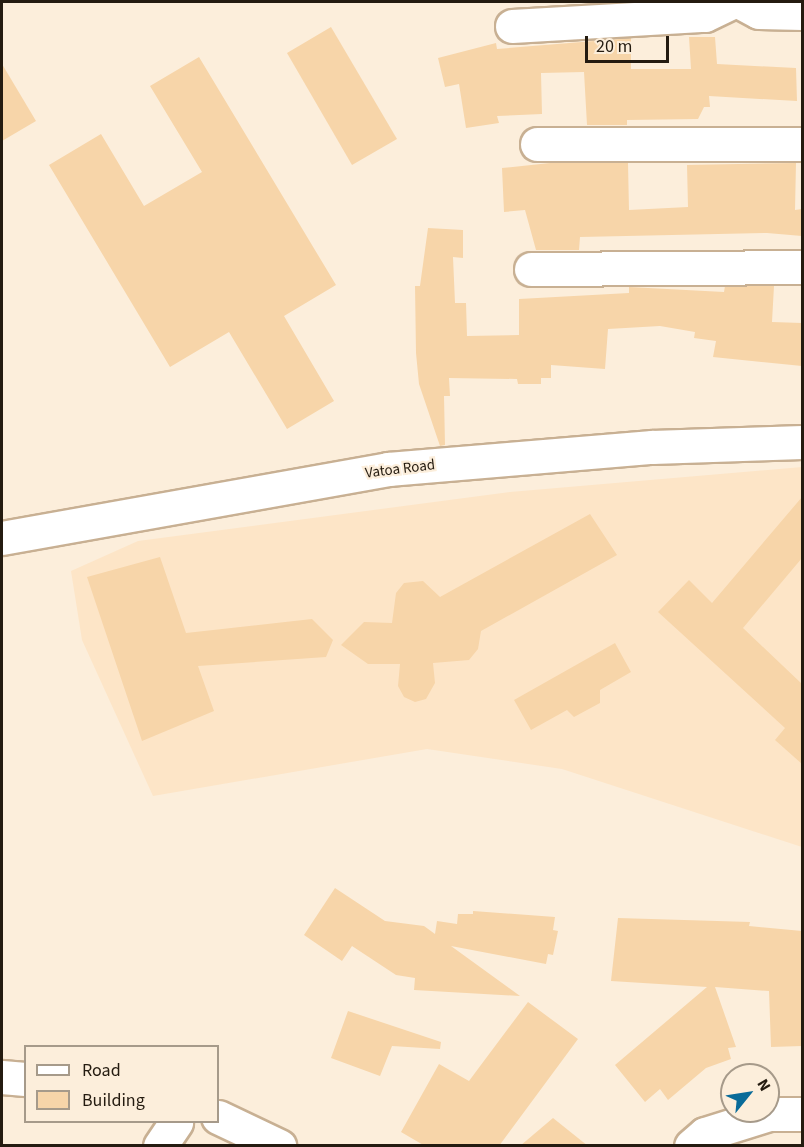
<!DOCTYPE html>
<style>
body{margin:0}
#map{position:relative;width:804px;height:1147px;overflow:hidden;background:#fceedb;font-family:"Source Sans 3",sans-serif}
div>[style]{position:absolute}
.built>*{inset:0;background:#fde5c7}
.building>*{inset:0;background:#f7d5a9}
.roads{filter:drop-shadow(2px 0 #c8b093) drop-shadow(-2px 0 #c8b093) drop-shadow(0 2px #c8b093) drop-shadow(0 -2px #c8b093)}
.minor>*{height:33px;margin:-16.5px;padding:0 16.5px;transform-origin:16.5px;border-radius:16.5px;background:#fff}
span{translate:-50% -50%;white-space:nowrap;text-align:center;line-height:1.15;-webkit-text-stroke:4.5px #fceedb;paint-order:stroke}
.street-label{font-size:15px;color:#241b10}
.frame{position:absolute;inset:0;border:3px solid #241b10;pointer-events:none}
.legend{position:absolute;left:24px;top:1045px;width:195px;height:78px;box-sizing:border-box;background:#fceedb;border:2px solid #a69a8a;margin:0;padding:8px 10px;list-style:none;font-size:18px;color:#241b10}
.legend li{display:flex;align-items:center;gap:12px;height:30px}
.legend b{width:30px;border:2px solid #a69a8a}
.north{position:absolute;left:720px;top:1063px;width:60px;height:60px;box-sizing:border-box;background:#fceedb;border:2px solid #a69a8a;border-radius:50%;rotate:60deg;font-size:16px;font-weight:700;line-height:24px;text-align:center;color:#241b10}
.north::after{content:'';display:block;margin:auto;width:21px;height:27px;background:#096b99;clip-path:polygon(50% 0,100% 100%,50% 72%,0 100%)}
.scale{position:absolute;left:585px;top:36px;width:84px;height:27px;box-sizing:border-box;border:3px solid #241b10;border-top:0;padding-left:8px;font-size:18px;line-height:21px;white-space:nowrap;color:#241b10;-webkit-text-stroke:4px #fceedb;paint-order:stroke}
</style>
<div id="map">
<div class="built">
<i style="clip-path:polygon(802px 467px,802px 847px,562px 769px,427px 749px,153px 796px,82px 640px,71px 571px,138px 541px,510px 492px)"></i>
</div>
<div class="building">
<i style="clip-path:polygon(331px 27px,397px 139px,352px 165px,287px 53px)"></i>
<i style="clip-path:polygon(689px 37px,715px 37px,717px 64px,796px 68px,797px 101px,709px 96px,710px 107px,704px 107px,698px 119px,627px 120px,627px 125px,587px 125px,584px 72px,541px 73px,542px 114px,497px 116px,499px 123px,466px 128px,459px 84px,445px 87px,438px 58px,496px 43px,497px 49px,631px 38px,631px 69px,691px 69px)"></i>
<i style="clip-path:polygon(199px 57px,336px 285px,284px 316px,334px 401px,287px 429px,229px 332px,170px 367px,49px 165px,101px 134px,144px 206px,202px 172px,150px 86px)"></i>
<i style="clip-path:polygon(2px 64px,36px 121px,2px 141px)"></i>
<i style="clip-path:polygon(550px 163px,628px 163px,629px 210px,688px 207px,687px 165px,796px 163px,795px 210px,802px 209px,802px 236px,767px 233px,580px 237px,579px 250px,536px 250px,525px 210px,504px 212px,502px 168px)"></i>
<i style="clip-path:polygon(428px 228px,463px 230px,463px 258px,453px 257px,455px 303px,466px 303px,467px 336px,519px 335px,519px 299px,629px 293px,629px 287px,724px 292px,725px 286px,774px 286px,772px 322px,802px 323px,802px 366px,713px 357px,716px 341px,694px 338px,695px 332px,660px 326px,608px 329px,605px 369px,551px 365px,551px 378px,541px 378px,541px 384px,518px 384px,517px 379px,449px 378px,450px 396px,444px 396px,445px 445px,440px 446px,419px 384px,416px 353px,415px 286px,420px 286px)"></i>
<i style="clip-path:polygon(802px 497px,802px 558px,743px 628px,802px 684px,802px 764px,775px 740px,785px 728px,658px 612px,689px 580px,712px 603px)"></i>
<i style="clip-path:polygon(590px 514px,617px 555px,481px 631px,478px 649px,469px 660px,433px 663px,435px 683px,426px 699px,415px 702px,404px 697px,398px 686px,400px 664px,368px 664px,341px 645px,364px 622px,392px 623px,396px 593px,404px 583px,423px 581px,440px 597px)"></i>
<i style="clip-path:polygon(160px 557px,186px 633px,312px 619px,333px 640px,326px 657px,198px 666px,214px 711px,142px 741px,87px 577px)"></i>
<i style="clip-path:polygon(615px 643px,631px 672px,600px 690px,600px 703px,574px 717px,567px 710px,531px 730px,514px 700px)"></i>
<i style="clip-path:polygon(335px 888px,385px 921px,424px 926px,435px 934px,437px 921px,457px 924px,458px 914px,473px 914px,473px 911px,555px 917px,553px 930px,558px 931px,553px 955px,548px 954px,546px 964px,451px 946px,520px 996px,414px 990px,415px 978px,396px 975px,352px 946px,342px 961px,304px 935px)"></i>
<i style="clip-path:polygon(618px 918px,750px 922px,749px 926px,802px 931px,802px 1046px,771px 1047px,769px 991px,715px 987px,736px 1047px,728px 1048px,731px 1059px,706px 1068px,668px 1100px,660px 1089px,645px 1102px,615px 1065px,707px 987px,611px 981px)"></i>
<i style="clip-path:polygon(528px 1002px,578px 1039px,499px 1146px,425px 1146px,401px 1132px,439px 1064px,469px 1081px)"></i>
<i style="clip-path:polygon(348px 1011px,441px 1042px,440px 1049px,392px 1046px,380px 1076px,331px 1058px)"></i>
<i style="clip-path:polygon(553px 1118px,588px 1146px,520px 1146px)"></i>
</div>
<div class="roads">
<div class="minor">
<i style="left:740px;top:2px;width:21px;rotate:28deg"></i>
<i style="left:759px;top:12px;width:43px;rotate:1.3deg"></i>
<i style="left:512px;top:26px;width:193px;rotate:-3.3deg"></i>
<i style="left:705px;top:15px;width:30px;rotate:-26deg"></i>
<i style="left:537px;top:144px;width:265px"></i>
<i style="left:531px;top:269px;width:271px;rotate:-0.4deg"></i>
<i style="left:2px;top:538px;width:392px;rotate:-10.1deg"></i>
<i style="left:388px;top:469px;width:265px;rotate:-4.8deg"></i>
<i style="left:652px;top:447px;width:150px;rotate:-1.9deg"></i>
<i style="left:2px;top:1077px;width:24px;rotate:5deg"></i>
<i style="left:218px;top:1117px;width:68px;rotate:25.4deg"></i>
<i style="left:160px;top:1146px;width:29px;rotate:-56deg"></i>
<i style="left:691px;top:1146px;width:18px;rotate:-41deg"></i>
<i style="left:705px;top:1134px;width:67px;rotate:-17.4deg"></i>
<i style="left:769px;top:1114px;width:33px"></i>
</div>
</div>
<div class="street-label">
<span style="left:400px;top:469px;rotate:-7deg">Vatoa Road</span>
</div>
<div class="frame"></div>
<ul class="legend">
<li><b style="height:8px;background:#fff"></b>Road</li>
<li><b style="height:16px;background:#f7d5a9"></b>Building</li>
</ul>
<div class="north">N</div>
<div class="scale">20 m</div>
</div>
